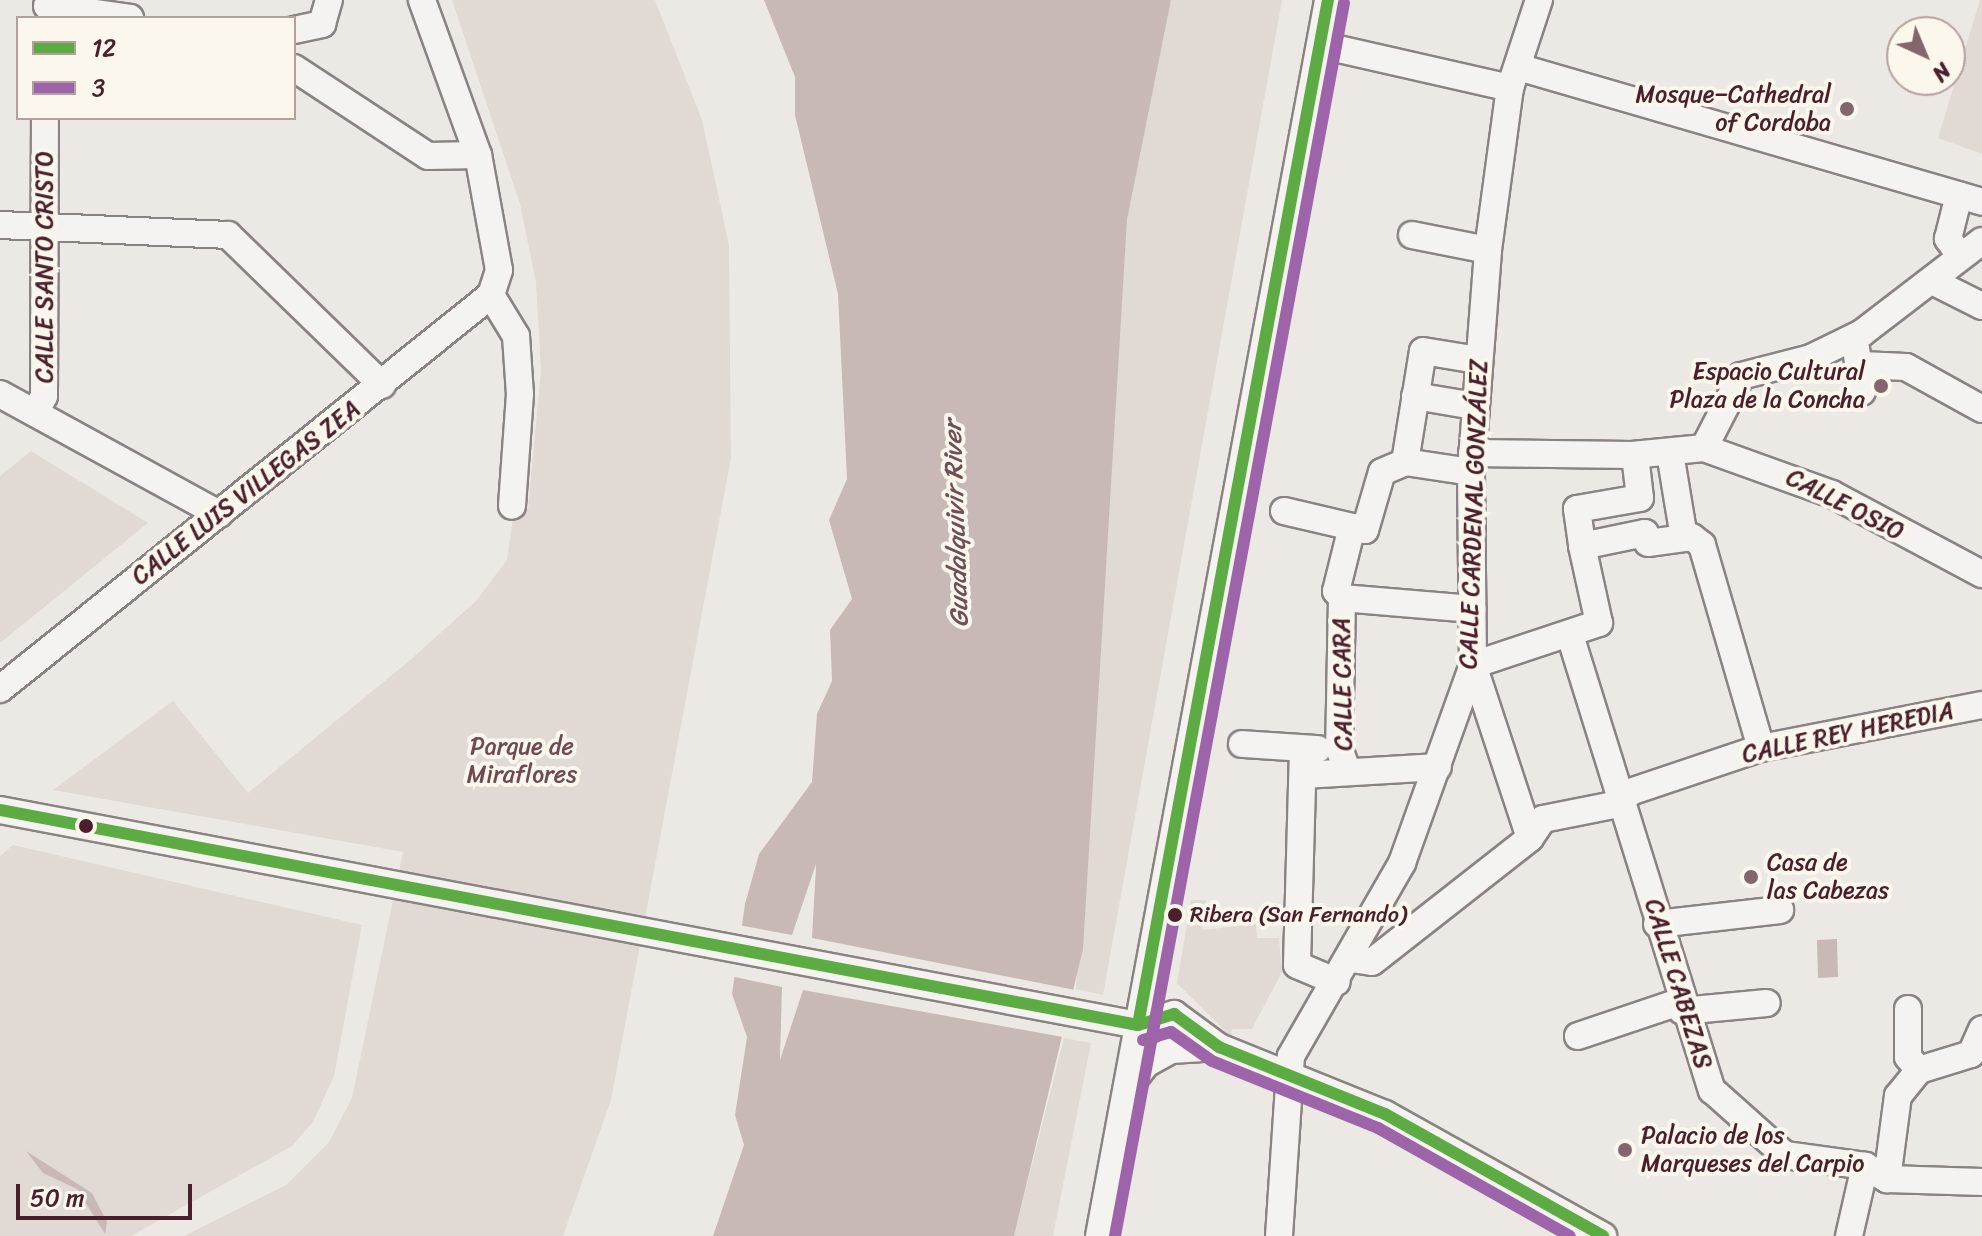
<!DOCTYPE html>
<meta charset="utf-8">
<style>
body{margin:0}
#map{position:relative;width:1982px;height:1236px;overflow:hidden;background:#ece9e4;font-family:Sriracha,sans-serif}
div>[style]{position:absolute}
.green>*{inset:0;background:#e1d9d4}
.water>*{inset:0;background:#c8b9b6}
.pier>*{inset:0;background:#ece9e4}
.roads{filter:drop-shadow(2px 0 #8b8282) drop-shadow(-2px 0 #8b8282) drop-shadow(0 2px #8b8282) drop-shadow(0 -2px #8b8282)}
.minor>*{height:26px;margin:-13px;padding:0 13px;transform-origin:13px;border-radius:13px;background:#f4f3ef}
.bus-1>*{height:12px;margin:-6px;padding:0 6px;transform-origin:6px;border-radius:6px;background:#5dab43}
.bus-2>*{height:12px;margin:-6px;padding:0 6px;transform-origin:6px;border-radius:6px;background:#9e64a9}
.dots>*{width:22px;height:22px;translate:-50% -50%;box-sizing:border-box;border:4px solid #fbf7ec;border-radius:50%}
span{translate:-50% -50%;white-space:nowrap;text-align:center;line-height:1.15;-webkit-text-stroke:8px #fbf7ec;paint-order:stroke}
.bus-label{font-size:22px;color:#4a1f2b}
.left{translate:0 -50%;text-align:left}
.poi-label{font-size:24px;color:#4a1f2b}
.right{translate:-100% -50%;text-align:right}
.street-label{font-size:24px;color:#4a1f2b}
.park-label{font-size:24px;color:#6e4a52}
.water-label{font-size:26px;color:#704e55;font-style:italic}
.legend{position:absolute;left:16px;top:16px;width:280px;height:104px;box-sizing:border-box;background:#fbf7ec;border:2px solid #b4a19f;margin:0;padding:10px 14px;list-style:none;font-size:24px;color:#4a1f2b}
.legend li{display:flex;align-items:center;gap:16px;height:40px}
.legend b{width:40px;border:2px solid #b4a19f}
.north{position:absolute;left:1886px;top:16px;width:80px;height:80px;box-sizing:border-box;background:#fbf7ec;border:2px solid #b4a19f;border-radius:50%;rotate:136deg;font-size:22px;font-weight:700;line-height:32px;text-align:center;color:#4a1f2b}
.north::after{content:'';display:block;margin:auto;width:28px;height:36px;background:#83666c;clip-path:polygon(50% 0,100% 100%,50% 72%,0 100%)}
.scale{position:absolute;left:16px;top:1184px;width:176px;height:36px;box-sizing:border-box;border:4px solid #4a1f2b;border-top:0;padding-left:10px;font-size:24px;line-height:28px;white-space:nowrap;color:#4a1f2b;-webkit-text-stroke:6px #fbf7ec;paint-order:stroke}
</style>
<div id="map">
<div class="green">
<i style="clip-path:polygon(452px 0,655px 0,702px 120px,729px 245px,731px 458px,611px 1100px,563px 1236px,184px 1236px,286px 1185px,329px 1142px,352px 1098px,403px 852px,53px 790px,173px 701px,248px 793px,409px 661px,476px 601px,507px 560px,514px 510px,528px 509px,541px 371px,536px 282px,520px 204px)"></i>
<i style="clip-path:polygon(1171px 0,1282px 0,1103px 995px,1076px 989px,1127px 220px)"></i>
<i style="clip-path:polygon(1980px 0,1982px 0,1982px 154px,1938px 138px)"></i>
<i style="clip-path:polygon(31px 451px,148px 523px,0 643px,0 476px)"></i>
<i style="clip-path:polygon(13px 845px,362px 925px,334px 1076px,313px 1122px,292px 1146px,131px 1236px,0 1236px,0 856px)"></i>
<i style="clip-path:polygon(1191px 900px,1206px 900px,1202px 930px,1256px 924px,1257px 938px,1279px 938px,1282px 972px,1252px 1029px,1232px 1029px,1231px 1037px,1177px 983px)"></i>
<i style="clip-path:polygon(1064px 1038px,1091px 1043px,1053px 1236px,1014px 1236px)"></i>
</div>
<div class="water">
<i style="clip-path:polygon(evenodd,764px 0,1171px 0,1127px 220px,1083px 949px,1014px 1236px,713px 1236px,744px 1145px,735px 1115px,747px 1037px,732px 994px,745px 904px,759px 854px,812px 782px,817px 714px,832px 681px,830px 630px,852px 599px,829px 520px,847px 479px,838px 294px,795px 115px,795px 77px,764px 0,816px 867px,809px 964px,780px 1058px,786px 961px,816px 867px)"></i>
<i style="clip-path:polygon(1837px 939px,1838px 977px,1818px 978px,1817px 940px)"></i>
<i style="clip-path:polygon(26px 1151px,92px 1193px,107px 1222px,105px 1234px,77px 1189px,43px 1173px)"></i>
</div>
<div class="pier">
<i style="clip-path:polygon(evenodd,816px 864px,812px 938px,1080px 991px,1068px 1038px,803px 990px,780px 1060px,782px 987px,730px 976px,738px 925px,792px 935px,816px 864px,812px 887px,805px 963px,783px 1039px,790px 962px,812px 887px)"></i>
</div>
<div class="roads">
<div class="minor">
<i style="left:47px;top:6px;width:84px;rotate:8.2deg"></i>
<i style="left:294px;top:30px;width:29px;rotate:-12deg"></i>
<i style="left:322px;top:24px;width:25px;rotate:-74deg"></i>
<i style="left:1321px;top:45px;width:194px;rotate:12.8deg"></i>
<i style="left:1518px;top:67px;width:483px;rotate:16.2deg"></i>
<i style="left:294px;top:68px;width:160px;rotate:33.3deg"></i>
<i style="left:428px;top:156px;width:50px;rotate:-1.1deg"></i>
<i style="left:0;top:225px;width:228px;rotate:2.5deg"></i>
<i style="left:228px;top:235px;width:215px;rotate:44.2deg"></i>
<i style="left:1412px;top:235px;width:77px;rotate:11.2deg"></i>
<i style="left:1959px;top:254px;width:19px;rotate:-126deg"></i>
<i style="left:1948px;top:239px;width:45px;rotate:-76deg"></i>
<i style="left:1932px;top:281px;width:56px;rotate:26.6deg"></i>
<i style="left:491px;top:295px;width:48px;rotate:58.6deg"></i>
<i style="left:516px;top:336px;width:58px;rotate:86.1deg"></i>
<i style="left:520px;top:394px;width:112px;rotate:94.1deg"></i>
<i style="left:1856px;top:348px;width:44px;rotate:82.2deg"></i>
<i style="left:1861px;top:365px;width:45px;rotate:2.5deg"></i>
<i style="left:1906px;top:367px;width:87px;rotate:28.9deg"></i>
<i style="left:0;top:394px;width:250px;rotate:28.7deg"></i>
<i style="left:1415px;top:396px;width:61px;rotate:9.5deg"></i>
<i style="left:35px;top:413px;width:19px;rotate:-62deg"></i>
<i style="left:44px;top:396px;width:278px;rotate:-89.8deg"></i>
<i style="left:1704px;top:448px;width:81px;rotate:-62.8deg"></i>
<i style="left:1741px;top:376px;width:72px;rotate:-14.4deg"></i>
<i style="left:1811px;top:358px;width:57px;rotate:-26.1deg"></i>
<i style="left:1862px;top:333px;width:151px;rotate:-37.5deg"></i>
<i style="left:1472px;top:453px;width:160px;rotate:0.7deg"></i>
<i style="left:1632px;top:455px;width:72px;rotate:-5.6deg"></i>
<i style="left:1704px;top:448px;width:136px;rotate:19.8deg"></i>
<i style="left:1832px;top:494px;width:170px;rotate:28.1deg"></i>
<i style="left:1670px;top:453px;width:86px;rotate:80.6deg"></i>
<i style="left:1635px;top:455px;width:43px;rotate:83.4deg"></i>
<i style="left:1640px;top:498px;width:64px;rotate:170.1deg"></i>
<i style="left:1577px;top:509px;width:37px;rotate:82deg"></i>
<i style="left:1582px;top:546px;width:64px;rotate:-11.7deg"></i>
<i style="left:1645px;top:533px;width:10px;rotate:73deg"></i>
<i style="left:1648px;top:543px;width:44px;rotate:-7.8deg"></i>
<i style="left:1692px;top:537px;width:13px;rotate:39deg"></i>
<i style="left:1702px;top:545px;width:211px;rotate:73.8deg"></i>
<i style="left:1405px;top:462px;width:112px;rotate:-80.8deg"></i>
<i style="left:1423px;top:351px;width:56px;rotate:9.3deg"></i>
<i style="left:1284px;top:511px;width:83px;rotate:13.2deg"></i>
<i style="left:1365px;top:530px;width:60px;rotate:-73.7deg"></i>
<i style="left:1382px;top:472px;width:25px;rotate:-23deg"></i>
<i style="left:1405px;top:462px;width:67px;rotate:8.6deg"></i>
<i style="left:1352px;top:527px;width:66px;rotate:104deg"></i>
<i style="left:1336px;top:591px;width:9px;rotate:49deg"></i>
<i style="left:1342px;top:598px;width:131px;rotate:4.8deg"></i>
<i style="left:1342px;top:598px;width:150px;rotate:91.1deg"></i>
<i style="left:1339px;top:748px;width:23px;rotate:70deg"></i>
<i style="left:1570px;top:635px;width:477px;rotate:72.7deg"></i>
<i style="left:1712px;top:1090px;width:98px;rotate:41.7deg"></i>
<i style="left:1785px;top:1155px;width:81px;rotate:7.8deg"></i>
<i style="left:1865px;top:1166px;width:26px;rotate:31deg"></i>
<i style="left:1887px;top:1179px;width:95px;rotate:1.8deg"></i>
<i style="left:0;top:689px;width:630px;rotate:-38.75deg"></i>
<i style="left:491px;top:295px;width:26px;rotate:-72deg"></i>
<i style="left:499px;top:270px;width:117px;rotate:-100.3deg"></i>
<i style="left:478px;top:155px;width:165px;rotate:-109.9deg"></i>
<i style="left:1242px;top:744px;width:76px;rotate:3.8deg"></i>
<i style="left:1303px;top:749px;width:216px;rotate:91.6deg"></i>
<i style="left:1297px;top:965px;width:43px;rotate:23deg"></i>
<i style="left:1304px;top:775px;width:134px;rotate:-3.4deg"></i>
<i style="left:0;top:810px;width:1158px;rotate:10.7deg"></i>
<i style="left:1530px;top:838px;width:182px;rotate:-108.2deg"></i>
<i style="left:1473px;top:665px;width:133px;rotate:-18.4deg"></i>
<i style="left:1599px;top:623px;width:79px;rotate:-102.4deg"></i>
<i style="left:1657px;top:924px;width:124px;rotate:-6.5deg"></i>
<i style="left:1351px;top:959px;width:21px;rotate:8deg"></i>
<i style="left:1372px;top:962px;width:201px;rotate:-38.1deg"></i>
<i style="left:1530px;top:838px;width:23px;rotate:-56deg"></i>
<i style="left:1543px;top:819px;width:77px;rotate:-11.2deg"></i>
<i style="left:1619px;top:804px;width:16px;rotate:-47deg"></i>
<i style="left:1630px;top:792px;width:138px;rotate:-18.6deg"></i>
<i style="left:1761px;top:748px;width:225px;rotate:-11deg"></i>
<i style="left:1908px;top:1009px;width:48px;rotate:90deg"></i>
<i style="left:1908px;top:1057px;width:17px;rotate:50deg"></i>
<i style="left:1682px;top:1011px;width:85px;rotate:-5.4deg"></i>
<i style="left:1138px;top:1025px;width:38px;rotate:-17deg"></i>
<i style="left:1174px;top:1014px;width:56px;rotate:36.3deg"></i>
<i style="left:1219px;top:1047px;width:179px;rotate:22deg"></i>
<i style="left:1385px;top:1114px;width:250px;rotate:29.2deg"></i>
<i style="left:1578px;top:1036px;width:107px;rotate:-18.6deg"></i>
<i style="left:1128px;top:1087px;width:29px;rotate:-52deg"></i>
<i style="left:1146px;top:1064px;width:29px;rotate:-29deg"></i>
<i style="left:1171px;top:1050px;width:48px;rotate:-3.6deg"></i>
<i style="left:1887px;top:1179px;width:84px;rotate:-82.5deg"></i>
<i style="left:1898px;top:1096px;width:33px;rotate:-51deg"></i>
<i style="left:1919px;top:1070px;width:54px;rotate:-17.1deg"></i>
<i style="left:1971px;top:1054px;width:27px;rotate:-66deg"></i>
<i style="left:1099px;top:1236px;width:1257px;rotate:-79.5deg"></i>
<i style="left:1279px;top:1236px;width:180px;rotate:-86.2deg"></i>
<i style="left:1291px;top:1056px;width:223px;rotate:-60.1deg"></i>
<i style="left:1402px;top:863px;width:210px;rotate:-70.3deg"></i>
<i style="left:1473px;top:665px;width:193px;rotate:-90.6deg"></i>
<i style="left:1471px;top:472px;width:223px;rotate:-85.6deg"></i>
<i style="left:1488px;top:250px;width:163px;rotate:-82.3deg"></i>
<i style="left:1510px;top:88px;width:93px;rotate:-71.8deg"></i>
<i style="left:1849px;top:1236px;width:72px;rotate:-77.1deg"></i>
</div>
</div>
<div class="bus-1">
<i style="left:0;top:810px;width:1158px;rotate:10.7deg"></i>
<i style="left:1138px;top:1025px;width:1042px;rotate:-79.5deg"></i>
<i style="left:1138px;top:1025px;width:38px;rotate:-17deg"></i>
<i style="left:1174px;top:1014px;width:56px;rotate:36.3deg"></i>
<i style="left:1219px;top:1047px;width:179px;rotate:22deg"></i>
<i style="left:1385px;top:1114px;width:250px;rotate:29.2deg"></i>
</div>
<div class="bus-2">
<i style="left:1143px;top:1040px;width:29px;rotate:-16deg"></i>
<i style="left:1171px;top:1032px;width:50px;rotate:35.3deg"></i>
<i style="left:1212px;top:1061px;width:179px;rotate:22deg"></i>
<i style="left:1378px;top:1128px;width:220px;rotate:29.4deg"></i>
<i style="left:1115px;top:1236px;width:1254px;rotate:-79.48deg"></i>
</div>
<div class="dots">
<i style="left:1847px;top:109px;background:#83666c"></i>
<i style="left:1881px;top:386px;background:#83666c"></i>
<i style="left:86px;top:826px;background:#4a1f2b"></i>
<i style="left:1751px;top:877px;background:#83666c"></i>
<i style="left:1175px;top:915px;background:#4a1f2b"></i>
<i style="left:1625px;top:1150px;background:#83666c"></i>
</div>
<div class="bus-label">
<span class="left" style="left:1190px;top:915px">Ribera (San Fernando)</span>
</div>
<div class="poi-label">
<span class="right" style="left:1831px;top:109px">Mosque–Cathedral<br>of Cordoba</span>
<span class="right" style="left:1865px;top:386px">Espacio Cultural<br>Plaza de la Concha</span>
<span class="left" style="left:1767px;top:877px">Casa de<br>las Cabezas</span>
<span class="left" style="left:1641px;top:1150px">Palacio de los<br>Marqueses del Carpio</span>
</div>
<div class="street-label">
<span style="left:45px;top:267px;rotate:-90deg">CALLE SANTO CRISTO</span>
<span style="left:246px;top:493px;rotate:-38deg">CALLE LUIS VILLEGAS ZEA</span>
<span style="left:1845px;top:505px;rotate:27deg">CALLE OSIO</span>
<span style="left:1474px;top:514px;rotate:-88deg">CALLE CARDENAL GONZÁLEZ</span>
<span style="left:1343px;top:684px;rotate:-91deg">CALLE CARA</span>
<span style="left:1848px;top:733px;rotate:-12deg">CALLE REY HEREDIA</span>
<span style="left:1678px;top:984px;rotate:73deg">CALLE CABEZAS</span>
</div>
<div class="park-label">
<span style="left:522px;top:761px">Parque de<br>Miraflores</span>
</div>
<div class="water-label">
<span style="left:956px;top:524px;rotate:-92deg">Guadalquivir River</span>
</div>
<ul class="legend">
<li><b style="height:10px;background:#5dab43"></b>12</li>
<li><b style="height:10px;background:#9e64a9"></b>3</li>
</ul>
<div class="north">N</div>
<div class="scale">50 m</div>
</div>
